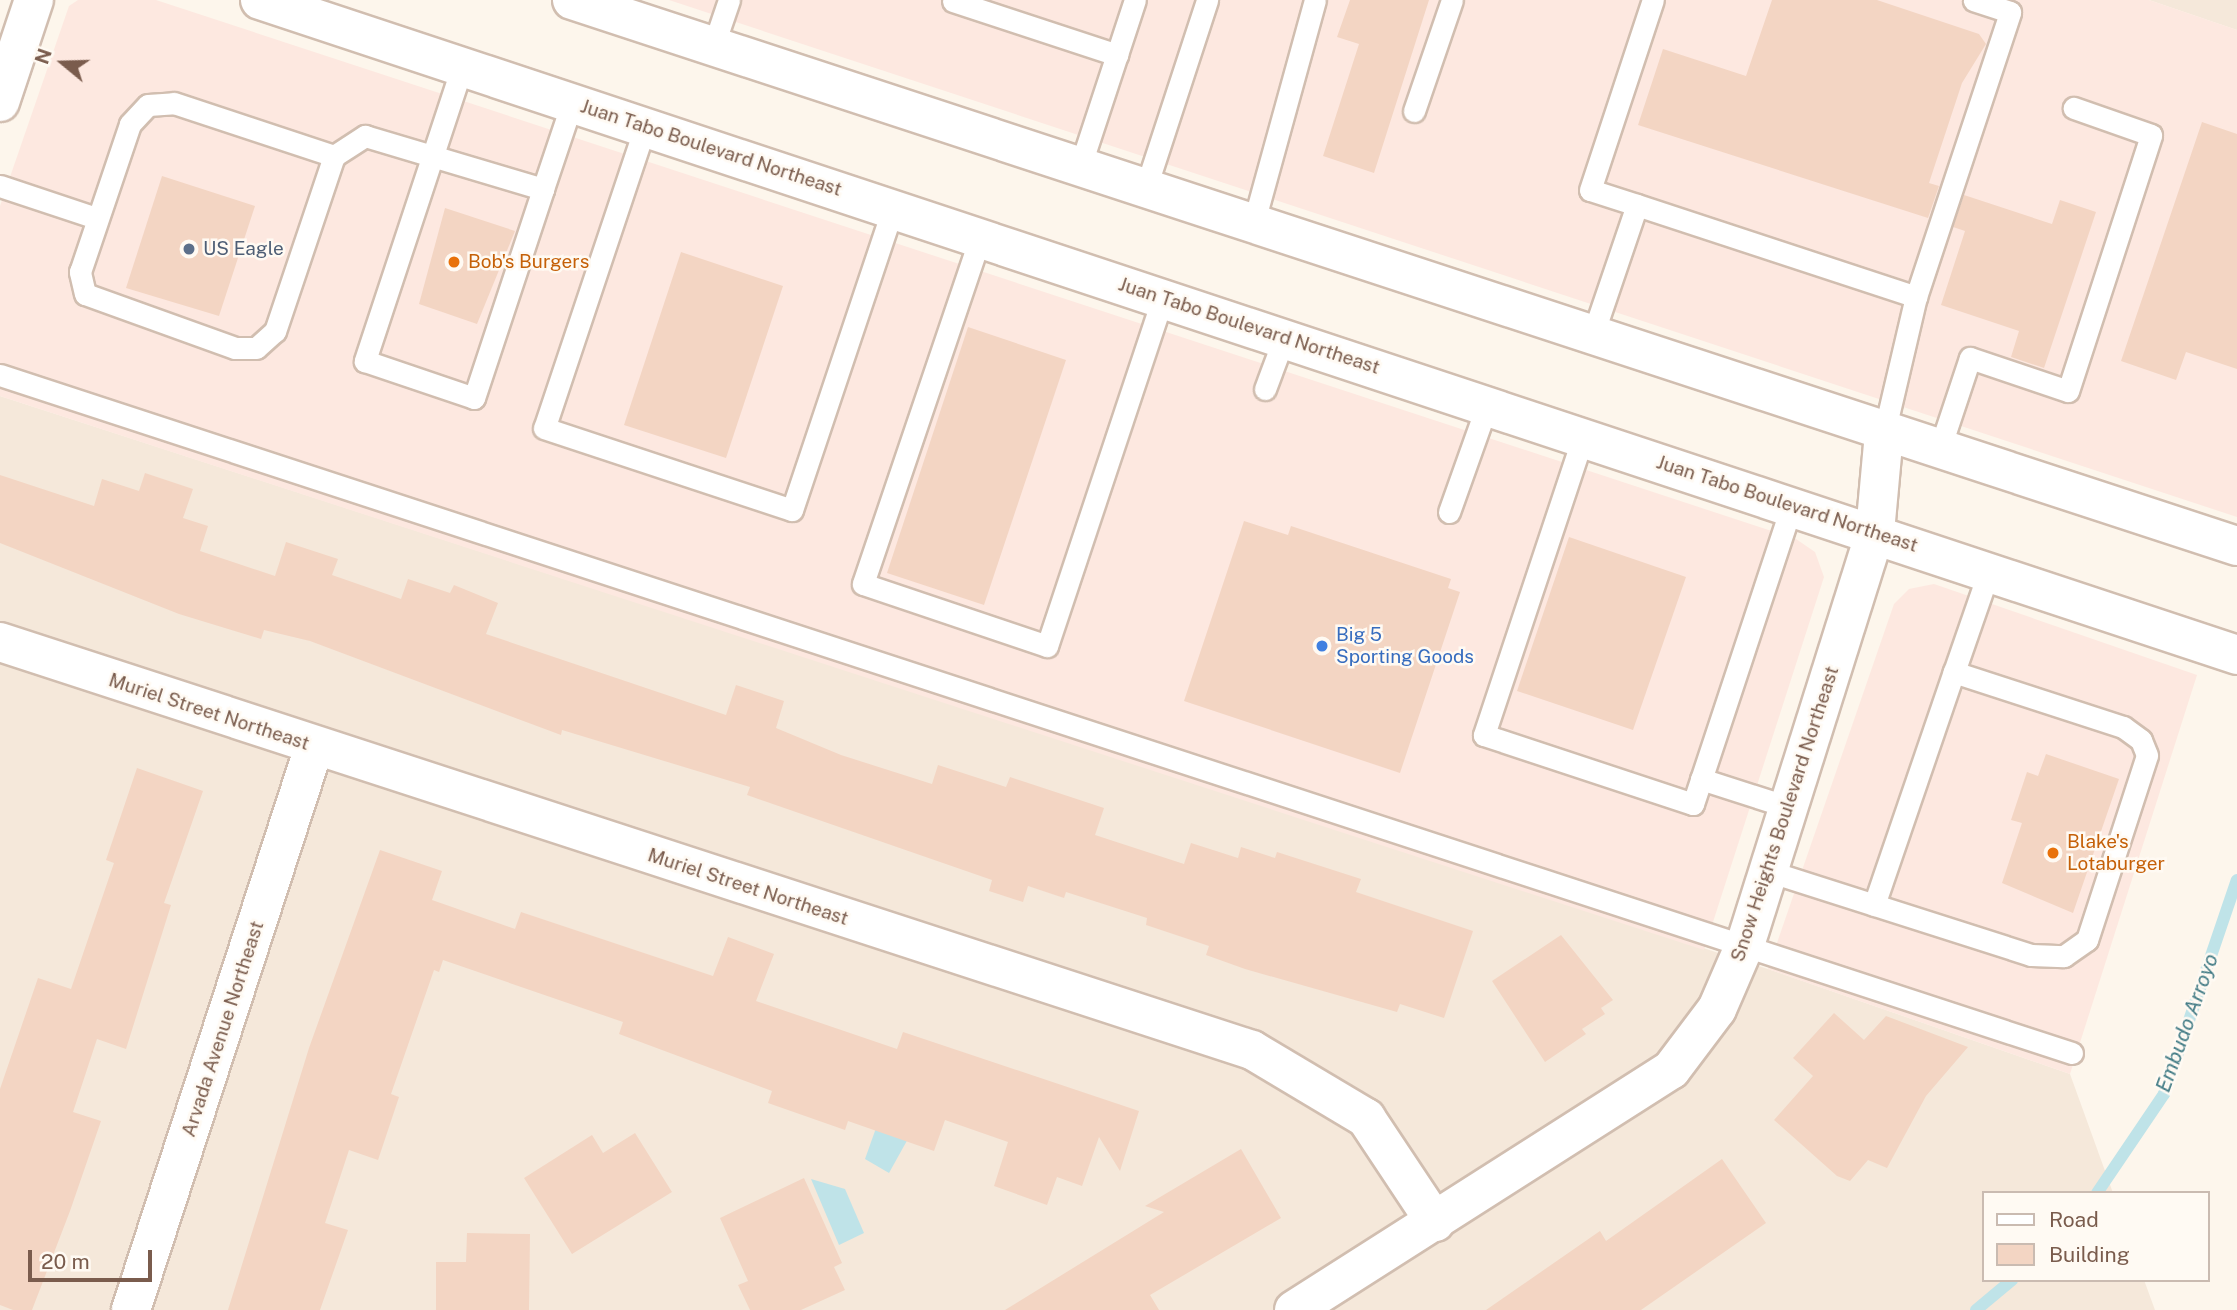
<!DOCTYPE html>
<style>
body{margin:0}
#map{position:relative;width:2237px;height:1310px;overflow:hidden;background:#fdf6ec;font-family:"Public Sans",sans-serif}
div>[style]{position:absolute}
.residential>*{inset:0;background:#f5e8da}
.commercial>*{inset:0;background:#fde8e0}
.water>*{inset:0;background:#bfe3e8}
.stream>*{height:12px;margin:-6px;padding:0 6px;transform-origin:6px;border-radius:6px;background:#bfe3e8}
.building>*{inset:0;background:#f3d5c3}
.roads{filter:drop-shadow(2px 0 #d1beb0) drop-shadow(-2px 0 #d1beb0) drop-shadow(0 2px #d1beb0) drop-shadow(0 -2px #d1beb0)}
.lane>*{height:21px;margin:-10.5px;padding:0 10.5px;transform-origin:10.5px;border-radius:10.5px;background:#fff}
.street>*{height:38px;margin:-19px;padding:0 19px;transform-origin:19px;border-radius:19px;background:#fff}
.secondary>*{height:38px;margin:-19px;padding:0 19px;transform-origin:19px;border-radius:19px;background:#fff}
.dots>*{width:19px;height:19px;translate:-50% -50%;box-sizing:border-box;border:4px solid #fffaf3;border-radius:50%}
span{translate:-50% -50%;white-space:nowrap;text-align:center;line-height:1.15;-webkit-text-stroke:5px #fffaf3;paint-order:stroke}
.street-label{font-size:19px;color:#7a5c4d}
.service-label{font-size:19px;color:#4e5e75}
.left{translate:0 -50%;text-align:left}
.food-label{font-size:19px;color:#c56008}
.shop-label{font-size:19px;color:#366cbe}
.water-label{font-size:21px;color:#437c86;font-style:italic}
.legend{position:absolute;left:1982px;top:1191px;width:228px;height:91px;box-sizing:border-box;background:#fffaf3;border:2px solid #cabbb1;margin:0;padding:9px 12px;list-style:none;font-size:21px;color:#7a5c4d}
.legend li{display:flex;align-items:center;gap:14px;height:35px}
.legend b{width:35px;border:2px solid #cabbb1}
.north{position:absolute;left:28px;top:28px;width:70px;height:70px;-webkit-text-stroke:5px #fffaf3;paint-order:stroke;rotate:289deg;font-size:19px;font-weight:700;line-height:28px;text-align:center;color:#7a5c4d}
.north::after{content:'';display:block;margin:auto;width:24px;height:32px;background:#7a5c4d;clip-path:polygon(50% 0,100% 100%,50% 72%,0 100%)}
.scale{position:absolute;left:28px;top:1250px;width:124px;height:32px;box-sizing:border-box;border:4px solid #7a5c4d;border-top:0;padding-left:9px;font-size:21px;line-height:24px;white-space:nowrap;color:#7a5c4d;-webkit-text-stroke:5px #fffaf3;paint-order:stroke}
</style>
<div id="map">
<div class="residential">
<i style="clip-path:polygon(2149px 0,2237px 0,2237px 30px)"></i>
<i style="clip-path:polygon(0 396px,1768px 969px,2070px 1074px,2113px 1193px,1983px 1193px,1983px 1280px,2144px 1280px,2155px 1310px,0 1310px)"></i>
</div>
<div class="commercial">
<i style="clip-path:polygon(78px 0,156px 0,1796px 539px,1815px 552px,1824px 577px,1704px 950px,0 396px,0 206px,69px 6px)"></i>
<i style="clip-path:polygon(669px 0,2149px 0,2237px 30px,2237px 517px)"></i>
<i style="clip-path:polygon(1934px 584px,2197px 675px,2070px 1074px,1768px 969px,1894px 604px,1909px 589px)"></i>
</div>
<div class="water">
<i style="clip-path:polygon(881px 1114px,914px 1128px,889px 1173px,865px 1159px)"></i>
<i style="clip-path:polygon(811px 1179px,845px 1189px,864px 1233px,839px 1245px)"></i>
</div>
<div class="stream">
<i style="left:2097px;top:1193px;width:120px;rotate:-55.9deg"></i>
<i style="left:2164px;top:1094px;width:226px;rotate:-71.2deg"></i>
<i style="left:1976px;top:1310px;width:47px;rotate:-39.8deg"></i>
</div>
<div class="building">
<i style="clip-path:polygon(1350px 0,1429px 0,1374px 173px,1323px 156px,1359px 44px,1337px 37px)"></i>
<i style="clip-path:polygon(1772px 0,1877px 0,1979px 34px,1986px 44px,1962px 83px,1929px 183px,1939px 186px,1928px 218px,1638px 125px,1663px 49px,1746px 76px)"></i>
<i style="clip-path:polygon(2202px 122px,2237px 134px,2237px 369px,2186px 352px,2176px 380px,2121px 361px)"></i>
<i style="clip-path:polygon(162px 176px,255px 206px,219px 316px,126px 288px)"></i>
<i style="clip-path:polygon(1964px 195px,2052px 224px,2060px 200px,2096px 212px,2044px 368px,2011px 357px,2019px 331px,1941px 305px,1965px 231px,1953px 227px)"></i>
<i style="clip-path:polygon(445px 208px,515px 231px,477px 324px,419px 304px)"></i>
<i style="clip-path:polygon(681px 252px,783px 286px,726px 458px,624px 425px)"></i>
<i style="clip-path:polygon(968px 327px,1066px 360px,984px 605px,887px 573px)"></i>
<i style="clip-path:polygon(145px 473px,193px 489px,183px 518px,208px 526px,200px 551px,275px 576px,286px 542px,338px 559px,332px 575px,401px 599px,408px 579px,450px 593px,454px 585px,498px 603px,486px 634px,726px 715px,736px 685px,784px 701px,776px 728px,841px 755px,932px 784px,938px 765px,1006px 787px,1010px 777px,1104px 808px,1095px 835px,1184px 864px,1191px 843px,1238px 858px,1241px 847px,1275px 858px,1277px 852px,1361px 879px,1356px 892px,1473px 931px,1444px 1018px,1400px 1004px,1397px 1012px,1245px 969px,1206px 955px,1209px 946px,1146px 925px,1147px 918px,1066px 892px,1064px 898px,1028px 886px,1023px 902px,989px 891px,992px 880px,747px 795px,750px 787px,562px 730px,561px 735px,310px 641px,264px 630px,261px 639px,179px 614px,0 543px,0 475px,94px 506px,102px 479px,139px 491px)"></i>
<i style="clip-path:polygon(1244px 521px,1288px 535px,1291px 526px,1451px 579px,1448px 588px,1460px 592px,1400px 773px,1184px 701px)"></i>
<i style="clip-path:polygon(1569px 537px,1686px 577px,1633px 730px,1517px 691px)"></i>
<i style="clip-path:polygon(2046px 754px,2119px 779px,2073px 913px,2002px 883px,2022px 823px,2011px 820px,2027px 772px,2038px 776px)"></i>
<i style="clip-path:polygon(137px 768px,203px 791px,164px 903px,171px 905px,126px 1049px,97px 1039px,73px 1112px,101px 1121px,70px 1211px,32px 1310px,13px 1310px,0 1305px,0 1089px,38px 978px,71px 989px,114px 863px,106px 860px)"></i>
<i style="clip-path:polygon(380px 850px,442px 871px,432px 900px,515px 929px,521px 912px,713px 976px,728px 937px,774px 954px,756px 1001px,897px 1049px,903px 1032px,1139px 1111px,1120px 1171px,1099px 1137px,1082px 1186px,1057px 1177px,1047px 1205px,994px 1186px,1008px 1142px,945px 1120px,934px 1151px,848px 1121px,845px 1130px,768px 1103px,772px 1091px,619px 1034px,623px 1022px,443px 960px,439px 972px,434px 970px,391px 1094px,399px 1097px,378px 1160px,349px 1150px,325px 1223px,348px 1230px,320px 1310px,228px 1310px,309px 1048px)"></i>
<i style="clip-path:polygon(1561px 935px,1613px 1000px,1601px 1008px,1605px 1014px,1582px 1029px,1586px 1034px,1545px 1062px,1492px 981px)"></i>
<i style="clip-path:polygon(1834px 1013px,1864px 1040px,1886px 1016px,1968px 1047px,1926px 1096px,1887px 1168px,1868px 1160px,1850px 1181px,1837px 1176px,1774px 1120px,1813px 1076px,1793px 1058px)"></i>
<i style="clip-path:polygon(635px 1133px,672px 1192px,572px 1254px,524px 1178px,592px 1135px,603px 1153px)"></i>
<i style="clip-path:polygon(1241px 1149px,1281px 1218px,1150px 1295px,1159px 1310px,1005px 1310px,1164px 1212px,1145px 1206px)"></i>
<i style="clip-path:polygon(1722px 1159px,1766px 1223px,1641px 1310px,1486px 1310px,1600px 1231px,1606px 1241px)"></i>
<i style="clip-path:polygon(804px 1178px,842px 1263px,834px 1267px,845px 1290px,801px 1310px,750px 1310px,738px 1285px,748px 1281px,720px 1218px)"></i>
<i style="clip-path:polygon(467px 1233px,530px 1234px,529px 1310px,436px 1310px,436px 1262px,466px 1262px)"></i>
</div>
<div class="roads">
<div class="lane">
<i style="left:953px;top:1px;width:173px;rotate:18.2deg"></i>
<i style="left:713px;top:47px;width:50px;rotate:-71.2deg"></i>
<i style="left:462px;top:67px;width:310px;rotate:108.3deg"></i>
<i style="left:365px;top:361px;width:115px;rotate:18.7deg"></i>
<i style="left:474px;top:398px;width:220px;rotate:-71.7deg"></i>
<i style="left:174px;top:103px;width:169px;rotate:18.3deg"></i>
<i style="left:334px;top:156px;width:185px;rotate:108.6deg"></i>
<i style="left:275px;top:331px;width:25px;rotate:138deg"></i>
<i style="left:256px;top:348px;width:21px;rotate:180deg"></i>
<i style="left:235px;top:348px;width:159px;rotate:-160.2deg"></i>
<i style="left:85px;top:294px;width:23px;rotate:-103deg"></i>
<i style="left:80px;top:272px;width:156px;rotate:-71.3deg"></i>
<i style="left:130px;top:124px;width:26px;rotate:-47deg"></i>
<i style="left:148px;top:105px;width:26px;rotate:-4deg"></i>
<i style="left:1414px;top:111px;width:117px;rotate:-71.1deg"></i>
<i style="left:645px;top:127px;width:317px;rotate:108.5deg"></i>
<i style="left:544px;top:428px;width:261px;rotate:18.3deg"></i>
<i style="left:792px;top:510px;width:317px;rotate:-71.5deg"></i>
<i style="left:334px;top:156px;width:37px;rotate:-33deg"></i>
<i style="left:365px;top:136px;width:186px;rotate:16.6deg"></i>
<i style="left:543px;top:189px;width:91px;rotate:-71.4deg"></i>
<i style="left:1080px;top:167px;width:176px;rotate:-71.8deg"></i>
<i style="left:0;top:186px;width:101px;rotate:18.4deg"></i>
<i style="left:1145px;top:190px;width:200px;rotate:-71.9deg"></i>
<i style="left:1637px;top:205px;width:49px;rotate:-162.3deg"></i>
<i style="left:1590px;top:190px;width:200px;rotate:-71.7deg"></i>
<i style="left:1253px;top:225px;width:233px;rotate:-74.6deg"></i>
<i style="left:980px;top:238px;width:365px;rotate:108.7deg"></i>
<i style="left:863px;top:584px;width:194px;rotate:18.6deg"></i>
<i style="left:1047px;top:646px;width:367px;rotate:-71.6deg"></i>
<i style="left:1592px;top:337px;width:139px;rotate:-71.2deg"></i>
<i style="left:1637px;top:205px;width:294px;rotate:18.2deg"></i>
<i style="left:0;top:375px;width:2180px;rotate:18.12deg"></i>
<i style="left:1265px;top:389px;width:54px;rotate:-69.6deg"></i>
<i style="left:1884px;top:433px;width:140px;rotate:-76.8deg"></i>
<i style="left:1916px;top:297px;width:300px;rotate:-71.7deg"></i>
<i style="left:2010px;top:12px;width:38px;rotate:-162deg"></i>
<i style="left:1583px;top:437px;width:314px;rotate:108.4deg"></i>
<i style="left:1484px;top:735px;width:220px;rotate:18.3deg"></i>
<i style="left:1693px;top:804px;width:315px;rotate:-71.7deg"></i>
<i style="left:1939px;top:451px;width:98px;rotate:-71.6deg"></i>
<i style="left:1970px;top:358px;width:103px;rotate:18.6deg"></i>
<i style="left:2068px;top:391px;width:269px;rotate:-72deg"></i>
<i style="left:2151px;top:135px;width:82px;rotate:-160.7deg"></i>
<i style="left:1449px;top:512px;width:114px;rotate:-70.4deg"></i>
<i style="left:1701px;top:779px;width:91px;rotate:17.8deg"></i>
<i style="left:1768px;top:871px;width:276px;rotate:17.7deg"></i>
<i style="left:2031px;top:955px;width:33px;rotate:2deg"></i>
<i style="left:2064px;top:956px;width:28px;rotate:-35deg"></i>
<i style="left:2087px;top:940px;width:194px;rotate:-72deg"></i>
<i style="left:2147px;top:755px;width:16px;rotate:-112deg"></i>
<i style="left:2141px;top:740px;width:22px;rotate:-144deg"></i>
<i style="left:2123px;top:727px;width:178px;rotate:-162deg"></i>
<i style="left:1954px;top:672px;width:107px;rotate:-70.9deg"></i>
<i style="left:1874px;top:905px;width:246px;rotate:-71.1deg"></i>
</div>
<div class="street">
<i style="left:0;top:102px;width:108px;rotate:-71.6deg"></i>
<i style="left:0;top:642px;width:1317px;rotate:18.05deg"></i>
<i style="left:1252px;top:1050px;width:133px;rotate:30.8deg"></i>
<i style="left:1366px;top:1118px;width:125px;rotate:56.4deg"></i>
<i style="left:131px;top:1310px;width:592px;rotate:-71.99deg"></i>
<i style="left:1294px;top:1310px;width:447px;rotate:-32.5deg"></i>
<i style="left:1671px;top:1070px;width:76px;rotate:-53deg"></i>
<i style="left:1717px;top:1009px;width:73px;rotate:-66.6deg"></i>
<i style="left:1746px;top:942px;width:430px;rotate:-72.5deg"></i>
<i style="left:1875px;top:532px;width:99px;rotate:-84.8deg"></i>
</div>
<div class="secondary">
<i style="left:260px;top:0;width:2083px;rotate:18.33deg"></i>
<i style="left:572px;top:0;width:1752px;rotate:18.16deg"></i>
</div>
</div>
<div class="dots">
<i style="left:189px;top:249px;background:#5c6f8a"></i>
<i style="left:454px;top:262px;background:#e8710a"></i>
<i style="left:1322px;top:646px;background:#3f7fe0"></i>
<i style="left:2053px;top:853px;background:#e8710a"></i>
</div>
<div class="street-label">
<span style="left:711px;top:148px;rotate:18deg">Juan Tabo Boulevard Northeast</span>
<span style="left:1249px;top:326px;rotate:18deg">Juan Tabo Boulevard Northeast</span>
<span style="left:1787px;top:504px;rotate:18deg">Juan Tabo Boulevard Northeast</span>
<span style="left:209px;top:712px;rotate:18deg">Muriel Street Northeast</span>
<span style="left:1785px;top:814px;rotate:-72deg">Snow Heights Boulevard Northeast</span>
<span style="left:748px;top:887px;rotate:18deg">Muriel Street Northeast</span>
<span style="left:223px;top:1029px;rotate:-72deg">Arvada Avenue Northeast</span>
</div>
<div class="service-label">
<span class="left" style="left:203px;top:249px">US Eagle</span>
</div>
<div class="food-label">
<span class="left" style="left:468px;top:262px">Bob's Burgers</span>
<span class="left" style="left:2067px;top:853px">Blake's<br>Lotaburger</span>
</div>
<div class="shop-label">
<span class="left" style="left:1336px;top:646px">Big 5<br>Sporting Goods</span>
</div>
<div class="water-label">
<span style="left:2187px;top:1023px;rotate:-70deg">Embudo Arroyo</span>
</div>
<ul class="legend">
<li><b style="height:9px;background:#fff"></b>Road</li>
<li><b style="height:19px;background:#f3d5c3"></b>Building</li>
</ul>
<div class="north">N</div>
<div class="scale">20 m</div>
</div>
